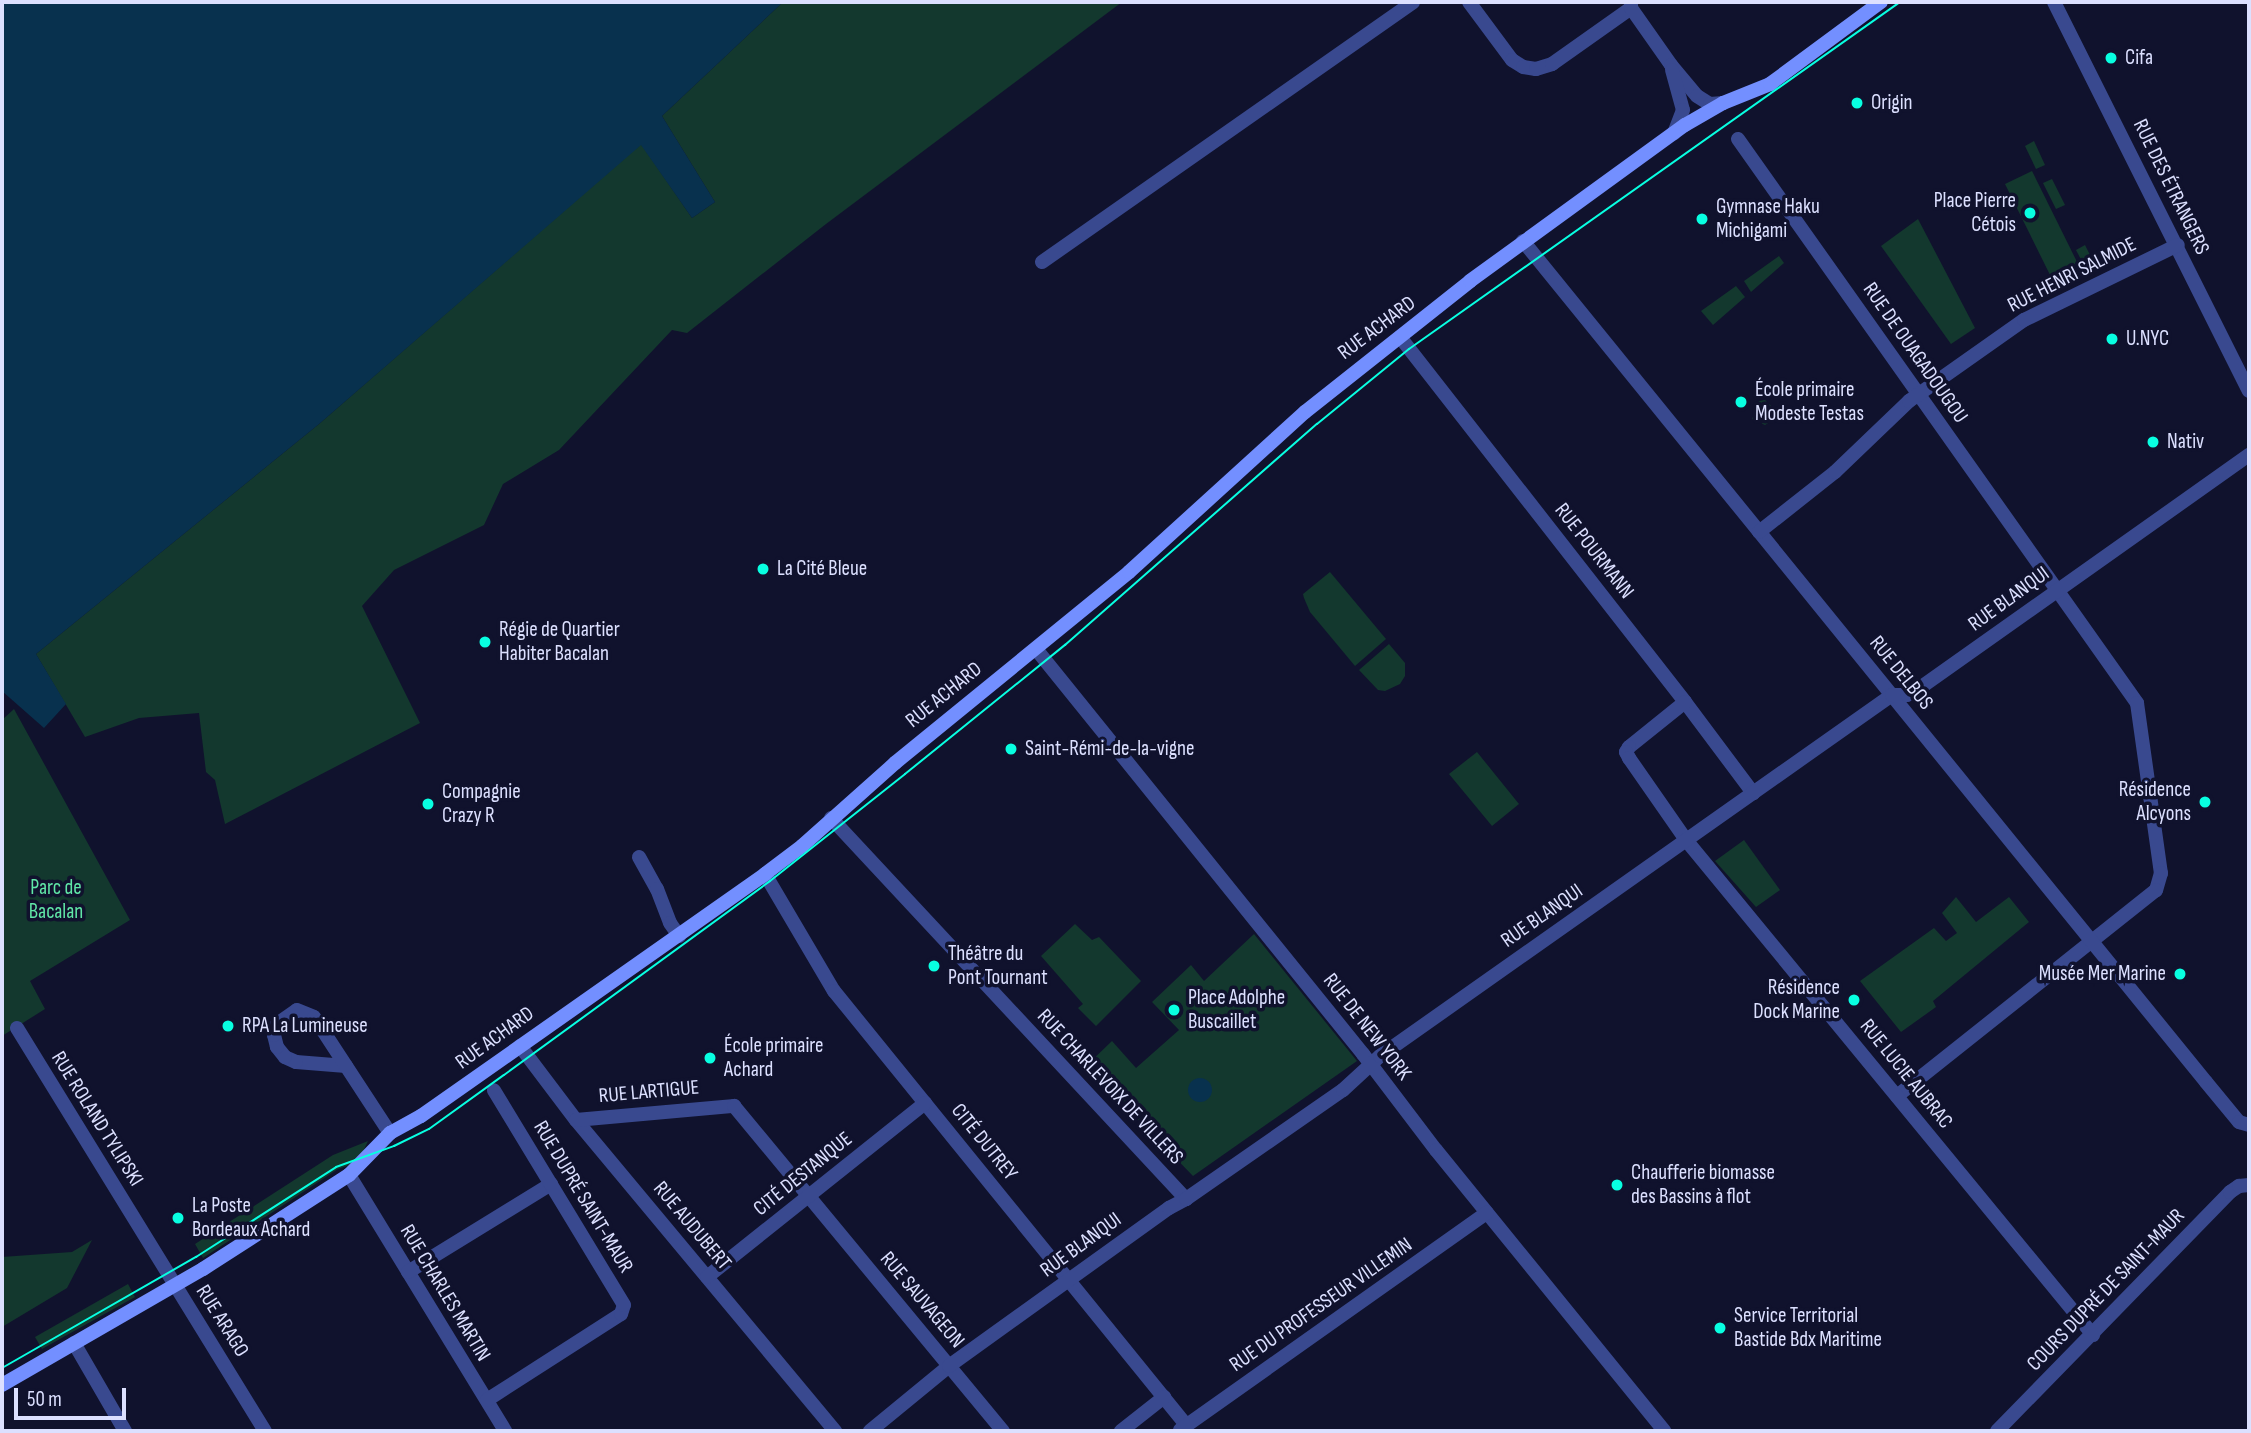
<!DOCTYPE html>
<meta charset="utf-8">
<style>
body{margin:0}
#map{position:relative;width:2251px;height:1433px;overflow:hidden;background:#10122d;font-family:"Sofia Sans Condensed",sans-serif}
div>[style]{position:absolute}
.green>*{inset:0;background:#13382e}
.water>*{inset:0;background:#08314e}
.round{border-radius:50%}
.street>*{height:14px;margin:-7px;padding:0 7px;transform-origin:7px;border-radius:7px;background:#39498f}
.secondary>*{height:14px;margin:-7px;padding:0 7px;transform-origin:7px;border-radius:7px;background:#738fff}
.tram>*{height:2px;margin:-1px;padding:0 1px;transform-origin:1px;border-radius:1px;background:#08ffe1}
.dots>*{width:19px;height:19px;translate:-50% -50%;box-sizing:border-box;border:4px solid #10122d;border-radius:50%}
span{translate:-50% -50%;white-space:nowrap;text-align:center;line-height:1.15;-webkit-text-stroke:7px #10122d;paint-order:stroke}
.poi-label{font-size:21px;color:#dce0ff}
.left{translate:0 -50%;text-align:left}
.right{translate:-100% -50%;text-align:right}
.street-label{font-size:21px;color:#dce0ff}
.park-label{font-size:21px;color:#60e7a7}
.frame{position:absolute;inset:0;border:4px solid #dce0ff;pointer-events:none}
.scale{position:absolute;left:14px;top:1388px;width:112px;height:32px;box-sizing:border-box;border:4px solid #dce0ff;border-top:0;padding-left:9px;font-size:21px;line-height:24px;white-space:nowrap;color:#dce0ff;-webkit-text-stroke:5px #10122d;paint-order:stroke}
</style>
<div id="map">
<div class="green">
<i style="clip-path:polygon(783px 2px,1122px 2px,826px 224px,687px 333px,672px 330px,559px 450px,503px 484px,484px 525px,394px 570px,362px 606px,420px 723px,225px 824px,215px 780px,206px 772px,199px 713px,139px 718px,85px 737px,36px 654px,319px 424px,641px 144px,692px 218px,715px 202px,662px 116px)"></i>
<i style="clip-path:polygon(2034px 141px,2045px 165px,2036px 169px,2025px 146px)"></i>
<i style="clip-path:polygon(2032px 171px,2081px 270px,2054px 283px,2005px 184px)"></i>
<i style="clip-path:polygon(2052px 179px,2065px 205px,2056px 209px,2043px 183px)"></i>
<i style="clip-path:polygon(1918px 219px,1975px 328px,1951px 344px,1881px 246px)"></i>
<i style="clip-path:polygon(2085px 245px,2095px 265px,2086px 269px,2076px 250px)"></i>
<i style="clip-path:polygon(1779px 256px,1784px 263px,1751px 292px,1744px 281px)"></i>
<i style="clip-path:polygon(1736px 286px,1745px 297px,1713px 325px,1701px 311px)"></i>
<i style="clip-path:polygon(1765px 400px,1781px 415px,1765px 425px,1752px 419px,1759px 401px)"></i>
<i style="clip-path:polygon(1330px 572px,1386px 639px,1355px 666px,1310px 612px,1304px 598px,1303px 594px)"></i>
<i style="clip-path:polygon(1389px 644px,1405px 663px,1405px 676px,1400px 684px,1385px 691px,1378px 690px,1359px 670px)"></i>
<i style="clip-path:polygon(14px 709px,130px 920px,30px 981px,45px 1009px,2px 1036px,2px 720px)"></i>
<i style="clip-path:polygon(1477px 752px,1519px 804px,1492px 826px,1449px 774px)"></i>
<i style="clip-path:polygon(1744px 840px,1780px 890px,1756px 907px,1715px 861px)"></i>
<i style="clip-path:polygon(1956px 897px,1976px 922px,2009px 897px,2029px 922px,1933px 1001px,1936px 1007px,1901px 1032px,1860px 981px,1934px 928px,1946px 941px,1957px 933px,1942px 913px)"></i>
<i style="clip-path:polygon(1075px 924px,1092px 940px,1099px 937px,1141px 981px,1096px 1026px,1078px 1008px,1083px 1004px,1041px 956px)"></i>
<i style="clip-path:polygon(1254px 934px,1357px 1061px,1193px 1176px,1086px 1066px,1112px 1041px,1136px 1068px,1179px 1030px,1152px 1002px,1191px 965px,1204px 981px)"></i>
<i style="clip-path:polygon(368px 1141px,358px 1162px,338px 1169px,203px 1258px,195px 1244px,333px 1155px)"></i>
<i style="clip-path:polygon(92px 1240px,67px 1288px,2px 1327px,2px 1257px,72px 1252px)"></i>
<i style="clip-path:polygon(128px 1284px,135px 1297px,42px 1349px,35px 1337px)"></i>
</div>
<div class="water">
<i style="clip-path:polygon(2px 2px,783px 2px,662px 116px,715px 202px,692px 218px,641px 145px,319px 424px,36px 654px,66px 704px,44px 728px,2px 691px)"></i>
<i class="round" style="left:1188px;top:1078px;width:24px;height:24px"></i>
</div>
<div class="street">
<i style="left:1469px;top:2px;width:72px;rotate:53.4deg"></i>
<i style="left:1512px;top:60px;width:13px;rotate:32deg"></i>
<i style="left:1523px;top:67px;width:13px;rotate:9deg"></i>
<i style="left:1536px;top:69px;width:17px;rotate:-17deg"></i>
<i style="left:1552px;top:64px;width:97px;rotate:-35.3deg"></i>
<i style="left:1631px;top:2px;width:6px;rotate:90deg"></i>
<i style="left:1631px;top:8px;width:70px;rotate:54.9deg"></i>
<i style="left:1671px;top:65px;width:40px;rotate:50deg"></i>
<i style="left:1697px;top:96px;width:15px;rotate:32deg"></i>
<i style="left:1710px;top:104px;width:13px;rotate:-4deg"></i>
<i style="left:2054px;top:2px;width:435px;rotate:63.4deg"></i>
<i style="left:1672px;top:70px;width:41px;rotate:74.6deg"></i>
<i style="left:1683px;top:110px;width:25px;rotate:111deg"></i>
<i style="left:1738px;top:139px;width:691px;rotate:54.72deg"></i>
<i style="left:2137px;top:703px;width:172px;rotate:82deg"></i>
<i style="left:2161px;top:873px;width:18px;rotate:106deg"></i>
<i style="left:2156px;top:890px;width:331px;rotate:141.5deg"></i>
<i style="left:1523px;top:241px;width:1083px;rotate:50.92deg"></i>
<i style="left:2206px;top:1082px;width:52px;rotate:50.5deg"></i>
<i style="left:2239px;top:1122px;width:10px;rotate:17deg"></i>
<i style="left:1042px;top:262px;width:453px;rotate:-35deg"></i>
<i style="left:1400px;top:337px;width:463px;rotate:52deg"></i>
<i style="left:1685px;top:702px;width:114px;rotate:53.2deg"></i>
<i style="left:1759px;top:532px;width:97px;rotate:-38.3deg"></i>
<i style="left:1835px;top:472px;width:103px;rotate:-43.8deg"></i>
<i style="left:1909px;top:401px;width:141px;rotate:-35.2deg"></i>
<i style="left:2024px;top:320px;width:171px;rotate:-26deg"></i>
<i style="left:1036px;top:649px;width:521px;rotate:51.08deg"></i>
<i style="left:1363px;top:1054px;width:121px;rotate:52.8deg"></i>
<i style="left:1436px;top:1150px;width:362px;rotate:50.9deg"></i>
<i style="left:1685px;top:702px;width:72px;rotate:141.2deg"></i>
<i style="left:1629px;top:747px;width:6px;rotate:121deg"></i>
<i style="left:1626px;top:752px;width:7px;rotate:63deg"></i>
<i style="left:1629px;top:758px;width:100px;rotate:55.2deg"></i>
<i style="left:1686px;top:840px;width:641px;rotate:50.57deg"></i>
<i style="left:831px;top:818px;width:521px;rotate:47.02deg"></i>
<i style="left:639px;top:857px;width:37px;rotate:61deg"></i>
<i style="left:657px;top:889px;width:36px;rotate:69deg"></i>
<i style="left:670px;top:923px;width:16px;rotate:55deg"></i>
<i style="left:765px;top:874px;width:136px;rotate:59.5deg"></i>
<i style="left:834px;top:991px;width:560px;rotate:50.94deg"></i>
<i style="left:17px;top:1028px;width:473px;rotate:58.4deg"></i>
<i style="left:520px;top:1046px;width:93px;rotate:52.9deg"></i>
<i style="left:576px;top:1120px;width:405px;rotate:50.2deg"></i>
<i style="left:346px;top:1066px;width:50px;rotate:-175.4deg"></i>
<i style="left:296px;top:1062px;width:12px;rotate:-156deg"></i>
<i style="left:285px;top:1057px;width:13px;rotate:-129deg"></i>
<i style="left:277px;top:1047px;width:12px;rotate:-104deg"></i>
<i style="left:274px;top:1035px;width:11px;rotate:-75deg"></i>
<i style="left:277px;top:1024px;width:24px;rotate:-35deg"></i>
<i style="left:297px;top:1010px;width:18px;rotate:22deg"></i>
<i style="left:314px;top:1017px;width:139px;rotate:56.8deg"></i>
<i style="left:576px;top:1120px;width:159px;rotate:-5.1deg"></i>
<i style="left:734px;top:1106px;width:422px;rotate:50.4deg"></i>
<i style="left:349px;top:1175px;width:300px;rotate:58.6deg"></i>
<i style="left:408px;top:1272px;width:168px;rotate:-31.6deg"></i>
<i style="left:707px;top:1277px;width:279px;rotate:-38.6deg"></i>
<i style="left:74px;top:1343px;width:102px;rotate:59.9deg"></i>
<i style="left:487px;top:1400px;width:159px;rotate:-32.7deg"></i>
<i style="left:621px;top:1314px;width:9px;rotate:-72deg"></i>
<i style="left:624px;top:1305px;width:251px;rotate:-121.2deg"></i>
<i style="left:1180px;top:1430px;width:376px;rotate:-35.3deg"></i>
<i style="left:870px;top:1431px;width:102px;rotate:-39.4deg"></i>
<i style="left:949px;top:1366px;width:271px;rotate:-35.7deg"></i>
<i style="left:1169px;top:1208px;width:19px;rotate:-28deg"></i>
<i style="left:1186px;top:1199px;width:191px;rotate:-34.8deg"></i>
<i style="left:1343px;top:1090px;width:50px;rotate:-42.6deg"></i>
<i style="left:1380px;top:1056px;width:626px;rotate:-35.19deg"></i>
<i style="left:1892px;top:695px;width:15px"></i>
<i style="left:1907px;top:695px;width:11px;rotate:-27deg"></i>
<i style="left:1917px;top:690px;width:407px;rotate:-35.3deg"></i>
<i style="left:1121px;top:1431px;width:55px;rotate:-38.3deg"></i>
<i style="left:1997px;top:1431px;width:334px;rotate:-45.7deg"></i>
<i style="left:2230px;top:1192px;width:11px;rotate:-34deg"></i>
<i style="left:2239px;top:1186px;width:10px;rotate:-6deg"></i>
</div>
<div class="secondary">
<i style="left:2px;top:1385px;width:232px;rotate:-30deg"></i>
<i style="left:203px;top:1269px;width:174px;rotate:-32.8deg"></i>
<i style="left:349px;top:1175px;width:59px;rotate:-45.7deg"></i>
<i style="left:390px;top:1133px;width:35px;rotate:-29deg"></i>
<i style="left:421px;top:1116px;width:421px;rotate:-35.1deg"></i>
<i style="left:765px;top:874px;width:46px;rotate:-37.1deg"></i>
<i style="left:802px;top:846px;width:125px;rotate:-41.7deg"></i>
<i style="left:895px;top:763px;width:302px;rotate:-39.2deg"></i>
<i style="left:1129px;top:572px;width:238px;rotate:-42.3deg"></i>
<i style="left:1305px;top:412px;width:211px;rotate:-38.4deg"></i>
<i style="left:1470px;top:281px;width:266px;rotate:-36deg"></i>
<i style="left:1685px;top:125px;width:44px;rotate:-30.1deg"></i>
<i style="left:1723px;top:103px;width:51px;rotate:-22deg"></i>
<i style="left:1770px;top:84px;width:138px;rotate:-36.5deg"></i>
</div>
<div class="tram">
<i style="left:2px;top:1368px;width:224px;rotate:-29.8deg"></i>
<i style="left:196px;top:1257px;width:166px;rotate:-32.7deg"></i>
<i style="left:336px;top:1167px;width:62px;rotate:-19.9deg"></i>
<i style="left:394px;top:1146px;width:39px;rotate:-26deg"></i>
<i style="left:429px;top:1129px;width:92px;rotate:-35.8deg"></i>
<i style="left:504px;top:1075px;width:329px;rotate:-36.1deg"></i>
<i style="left:770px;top:881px;width:172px;rotate:-38.4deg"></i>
<i style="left:905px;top:774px;width:206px;rotate:-38.9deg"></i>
<i style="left:1065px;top:645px;width:335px;rotate:-41.3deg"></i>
<i style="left:1317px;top:424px;width:119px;rotate:-39.2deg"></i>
<i style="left:1409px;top:349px;width:601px;rotate:-35.25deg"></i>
</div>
<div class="dots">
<i style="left:2111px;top:58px;background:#08ffe1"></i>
<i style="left:1857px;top:103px;background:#08ffe1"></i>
<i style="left:2030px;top:213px;background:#08ffe1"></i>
<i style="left:1702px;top:219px;background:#08ffe1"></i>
<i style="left:2112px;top:339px;background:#08ffe1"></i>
<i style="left:1741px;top:402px;background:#08ffe1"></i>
<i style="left:2153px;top:442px;background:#08ffe1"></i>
<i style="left:763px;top:569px;background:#08ffe1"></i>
<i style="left:485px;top:642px;background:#08ffe1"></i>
<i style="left:1011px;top:749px;background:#08ffe1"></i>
<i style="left:2205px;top:802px;background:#08ffe1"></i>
<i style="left:428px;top:804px;background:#08ffe1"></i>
<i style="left:934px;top:966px;background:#08ffe1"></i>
<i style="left:2180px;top:974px;background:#08ffe1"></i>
<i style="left:1854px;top:1000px;background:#08ffe1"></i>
<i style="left:1174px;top:1010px;background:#08ffe1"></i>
<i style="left:228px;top:1026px;background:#08ffe1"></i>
<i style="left:710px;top:1058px;background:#08ffe1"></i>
<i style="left:1617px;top:1185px;background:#08ffe1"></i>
<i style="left:178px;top:1218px;background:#08ffe1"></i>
<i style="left:1720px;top:1328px;background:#08ffe1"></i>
</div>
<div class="poi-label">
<span class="left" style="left:2125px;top:58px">Cifa</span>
<span class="left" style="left:1871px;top:103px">Origin</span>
<span class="right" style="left:2016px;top:213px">Place Pierre<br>Cétois</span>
<span class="left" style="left:1716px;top:219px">Gymnase Haku<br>Michigami</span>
<span class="left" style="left:2126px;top:339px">U.NYC</span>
<span class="left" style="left:1755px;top:402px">École primaire<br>Modeste Testas</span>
<span class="left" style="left:2167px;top:442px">Nativ</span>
<span class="left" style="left:777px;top:569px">La Cité Bleue</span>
<span class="left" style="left:499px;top:642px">Régie de Quartier<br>Habiter Bacalan</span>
<span class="left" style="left:1025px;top:749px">Saint-Rémi-de-la-vigne</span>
<span class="right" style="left:2191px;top:802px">Résidence<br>Alcyons</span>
<span class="left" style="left:442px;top:804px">Compagnie<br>Crazy R</span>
<span class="left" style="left:948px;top:966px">Théâtre du<br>Pont Tournant</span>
<span class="right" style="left:2166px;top:974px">Musée Mer Marine</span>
<span class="right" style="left:1840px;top:1000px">Résidence<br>Dock Marine</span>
<span class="left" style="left:1188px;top:1010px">Place Adolphe<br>Buscaillet</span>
<span class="left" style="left:242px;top:1026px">RPA La Lumineuse</span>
<span class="left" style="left:724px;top:1058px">École primaire<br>Achard</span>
<span class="left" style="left:1631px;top:1185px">Chaufferie biomasse<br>des Bassins à flot</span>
<span class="left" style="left:192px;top:1218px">La Poste<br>Bordeaux Achard</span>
<span class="left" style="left:1734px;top:1328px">Service Territorial<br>Bastide Bdx Maritime</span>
</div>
<div class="street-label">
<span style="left:2171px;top:187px;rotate:64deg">RUE DES ÉTRANGERS</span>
<span style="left:2072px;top:275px;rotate:-27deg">RUE HENRI SALMIDE</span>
<span style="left:1377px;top:328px;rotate:-37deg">RUE ACHARD</span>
<span style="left:1915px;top:353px;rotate:55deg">RUE DE OUAGADOUGOU</span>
<span style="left:1594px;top:551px;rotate:52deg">RUE POURMANN</span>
<span style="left:2009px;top:599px;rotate:-36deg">RUE BLANQUI</span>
<span style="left:1901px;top:673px;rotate:51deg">RUE DELBOS</span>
<span style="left:944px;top:695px;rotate:-39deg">RUE ACHARD</span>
<span style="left:1542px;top:916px;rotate:-35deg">RUE BLANQUI</span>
<span style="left:1367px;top:1027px;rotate:52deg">RUE DE NEW YORK</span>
<span style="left:495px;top:1038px;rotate:-36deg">RUE ACHARD</span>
<span style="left:1906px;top:1074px;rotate:51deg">RUE LUCIE AUBRAC</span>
<span style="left:1110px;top:1087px;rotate:47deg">RUE CHARLEVOIX DE VILLERS</span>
<span style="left:649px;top:1092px;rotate:-5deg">RUE LARTIGUE</span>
<span style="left:97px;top:1119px;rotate:58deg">RUE ROLAND TYLIPSKI</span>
<span style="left:984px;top:1142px;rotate:51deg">CITÉ DUTREY</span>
<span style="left:803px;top:1174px;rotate:-39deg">CITÉ DESTANQUE</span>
<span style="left:583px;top:1197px;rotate:59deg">RUE DUPRÉ SAINT-MAUR</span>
<span style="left:692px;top:1226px;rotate:50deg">RUE AUDUBERT</span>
<span style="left:1081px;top:1245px;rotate:-36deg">RUE BLANQUI</span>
<span style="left:2106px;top:1290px;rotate:-46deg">COURS DUPRÉ DE SAINT-MAUR</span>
<span style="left:445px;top:1293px;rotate:59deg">RUE CHARLES MARTIN</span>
<span style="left:922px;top:1300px;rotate:50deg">RUE SAUVAGEON</span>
<span style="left:1321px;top:1305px;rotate:-35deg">RUE DU PROFESSEUR VILLEMIN</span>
<span style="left:222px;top:1321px;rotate:58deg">RUE ARAGO</span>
</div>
<div class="park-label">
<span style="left:56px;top:900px">Parc de<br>Bacalan</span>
</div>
<div class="frame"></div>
<div class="scale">50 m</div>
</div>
